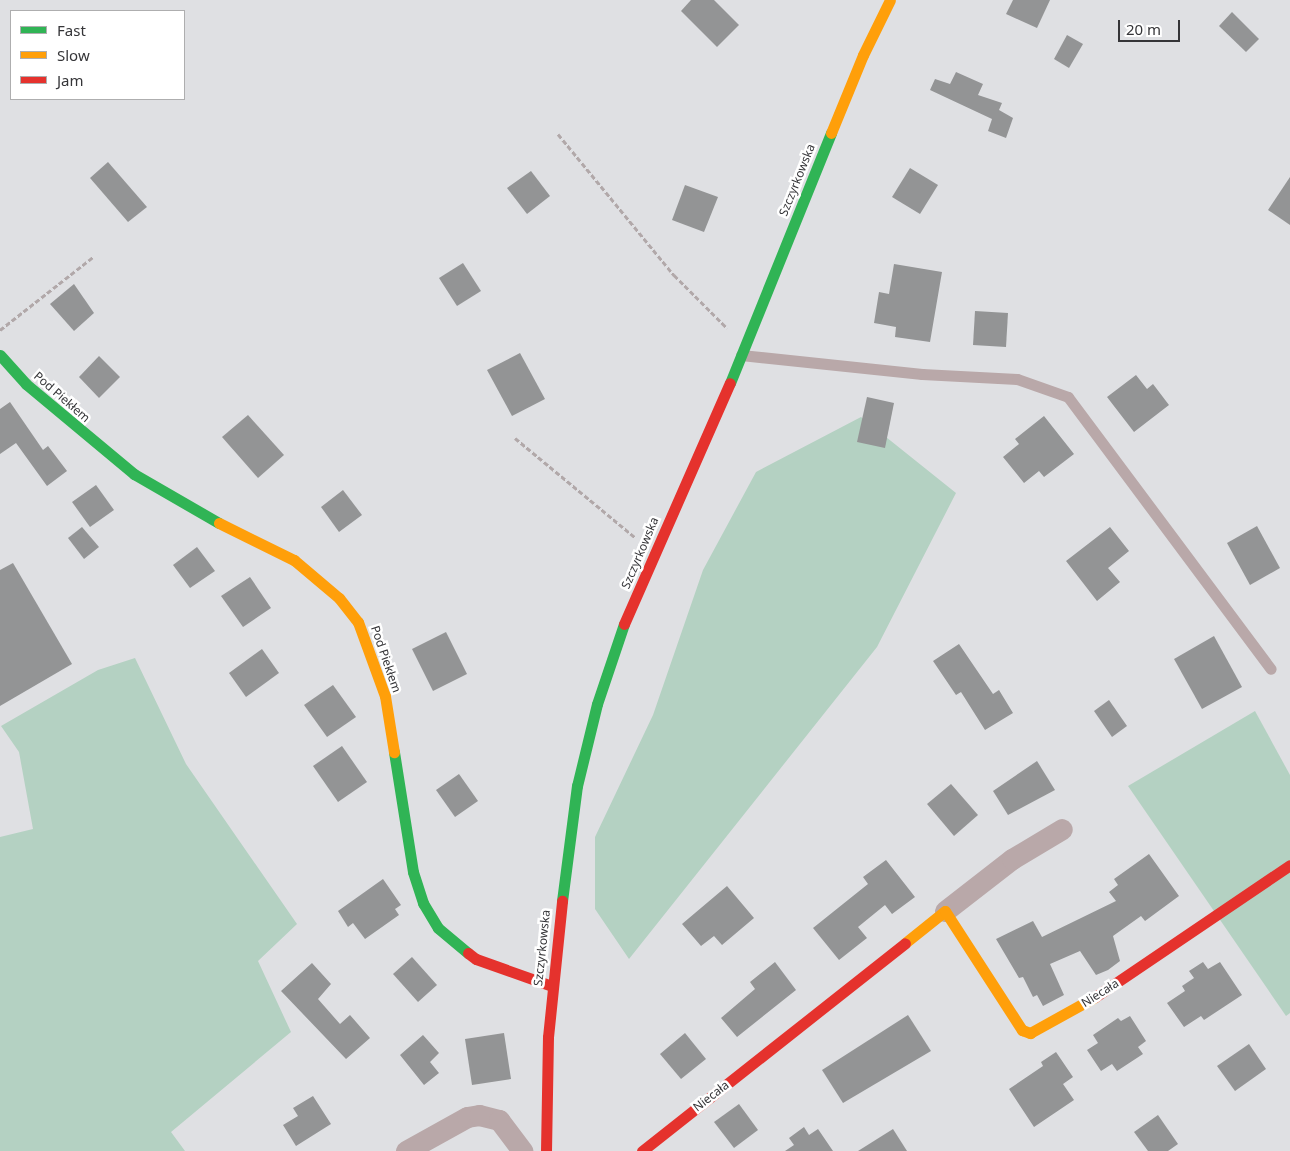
<!DOCTYPE html>
<meta charset="utf-8">
<style>
body{margin:0}
#map{position:relative;width:1290px;height:1151px;overflow:hidden;background:#dfe0e3;font-family:"Noto Sans",sans-serif}
div>[style]{position:absolute}
.green>*{inset:0;background:#b4d1c2}
.building>*{inset:0;background:#939495}
.path>*{height:3px;margin-top:-1.5px;transform-origin:0;background:repeating-linear-gradient(90deg,#b1a8a9 0 5px,transparent 0 7.5px)}
.lane>*{height:11px;margin:-5.5px;padding:0 5.5px;transform-origin:5.5px;border-radius:5.5px;background:#b9a8a9}
.street>*{height:21px;margin:-10.5px;padding:0 10.5px;transform-origin:10.5px;border-radius:10.5px;background:#b9a8a9}
.fast>*{height:11px;margin:-5.5px;padding:0 5.5px;transform-origin:5.5px;border-radius:5.5px;background:#30b455}
.slow>*{height:11px;margin:-5.5px;padding:0 5.5px;transform-origin:5.5px;border-radius:5.5px;background:#ff9f0a}
.jam>*{height:11px;margin:-5.5px;padding:0 5.5px;transform-origin:5.5px;border-radius:5.5px;background:#e5322d}
span{translate:-50% -50%;white-space:nowrap;text-align:center;line-height:1.15;-webkit-text-stroke:5px #fff;paint-order:stroke}
.street-label{font-size:12px;color:#353538}
.legend{position:absolute;left:10px;top:10px;width:175px;height:90px;box-sizing:border-box;background:#fff;border:1px solid #aeaeaf;margin:0;padding:6px 9px;list-style:none;font-size:15px;color:#353538}
.legend li{display:flex;align-items:center;gap:10px;height:25px}
.legend b{width:25px;border:1px solid #aeaeaf}
.scale{position:absolute;left:1118px;top:20px;width:62px;height:22px;box-sizing:border-box;border:2px solid #353538;border-top:0;padding-left:6px;font-size:15px;line-height:18px;white-space:nowrap;color:#353538;-webkit-text-stroke:4px #fff;paint-order:stroke}
</style>
<div id="map">
<div class="green">
<i style="clip-path:polygon(861px 417px,956px 493px,877px 647px,629px 959px,595px 909px,595px 837px,653px 715px,703px 570px,756px 472px)"></i>
<i style="clip-path:polygon(135px 658px,186px 764px,297px 924px,258px 961px,291px 1032px,171px 1132px,185px 1151px,0 1151px,0 837px,33px 829px,19px 752px,1px 726px,98px 670px)"></i>
<i style="clip-path:polygon(1255px 711px,1290px 775px,1290px 1013px,1286px 1016px,1128px 786px)"></i>
</div>
<div class="building">
<i style="clip-path:polygon(691px 0,714px 0,739px 25px,717px 47px,681px 11px)"></i>
<i style="clip-path:polygon(1013px 0,1050px 0,1037px 28px,1006px 14px)"></i>
<i style="clip-path:polygon(1232px 12px,1259px 39px,1246px 52px,1219px 26px)"></i>
<i style="clip-path:polygon(1067px 35px,1083px 44px,1069px 68px,1054px 59px)"></i>
<i style="clip-path:polygon(956px 72px,983px 84px,978px 95px,1002px 103px,999px 110px,1013px 118px,1006px 138px,988px 131px,992px 119px,930px 90px,935px 79px,950px 84px)"></i>
<i style="clip-path:polygon(108px 162px,147px 207px,128px 222px,90px 178px)"></i>
<i style="clip-path:polygon(910px 168px,938px 185px,920px 214px,892px 197px)"></i>
<i style="clip-path:polygon(531px 171px,550px 196px,527px 214px,507px 188px)"></i>
<i style="clip-path:polygon(1290px 177px,1290px 225px,1268px 210px)"></i>
<i style="clip-path:polygon(685px 185px,718px 197px,704px 232px,672px 220px)"></i>
<i style="clip-path:polygon(463px 263px,481px 291px,457px 306px,439px 278px)"></i>
<i style="clip-path:polygon(894px 264px,942px 272px,930px 342px,895px 337px,896px 327px,874px 323px,879px 292px,889px 294px)"></i>
<i style="clip-path:polygon(74px 284px,94px 313px,74px 331px,50px 304px)"></i>
<i style="clip-path:polygon(975px 311px,1008px 313px,1006px 347px,973px 345px)"></i>
<i style="clip-path:polygon(520px 353px,545px 399px,512px 416px,487px 370px)"></i>
<i style="clip-path:polygon(99px 356px,120px 377px,99px 398px,79px 377px)"></i>
<i style="clip-path:polygon(1136px 375px,1147px 389px,1153px 384px,1169px 405px,1134px 432px,1107px 397px)"></i>
<i style="clip-path:polygon(867px 397px,894px 403px,885px 448px,857px 442px)"></i>
<i style="clip-path:polygon(10px 402px,43px 450px,48px 446px,67px 471px,47px 486px,16px 443px,0 454px,0 409px)"></i>
<i style="clip-path:polygon(248px 415px,284px 455px,258px 478px,222px 437px)"></i>
<i style="clip-path:polygon(1044px 416px,1074px 454px,1044px 477px,1039px 471px,1024px 483px,1003px 457px,1019px 444px,1015px 439px)"></i>
<i style="clip-path:polygon(96px 485px,114px 510px,90px 527px,72px 502px)"></i>
<i style="clip-path:polygon(343px 490px,362px 515px,339px 532px,321px 507px)"></i>
<i style="clip-path:polygon(1257px 526px,1280px 568px,1250px 585px,1227px 543px)"></i>
<i style="clip-path:polygon(82px 527px,99px 547px,84px 559px,68px 538px)"></i>
<i style="clip-path:polygon(1110px 527px,1129px 551px,1108px 568px,1120px 582px,1097px 601px,1066px 561px)"></i>
<i style="clip-path:polygon(197px 547px,215px 571px,190px 588px,173px 565px)"></i>
<i style="clip-path:polygon(13px 563px,72px 664px,0 706px,0 570px)"></i>
<i style="clip-path:polygon(250px 577px,271px 608px,243px 627px,221px 596px)"></i>
<i style="clip-path:polygon(446px 632px,467px 674px,433px 691px,412px 649px)"></i>
<i style="clip-path:polygon(1214px 636px,1242px 687px,1202px 709px,1174px 659px)"></i>
<i style="clip-path:polygon(959px 644px,993px 694px,999px 690px,1013px 713px,985px 730px,961px 692px,956px 695px,933px 661px)"></i>
<i style="clip-path:polygon(262px 649px,279px 673px,246px 697px,229px 673px)"></i>
<i style="clip-path:polygon(333px 685px,356px 717px,327px 737px,304px 705px)"></i>
<i style="clip-path:polygon(1109px 700px,1127px 726px,1112px 737px,1094px 711px)"></i>
<i style="clip-path:polygon(342px 746px,367px 782px,338px 802px,313px 766px)"></i>
<i style="clip-path:polygon(1037px 761px,1055px 790px,1008px 815px,993px 791px)"></i>
<i style="clip-path:polygon(459px 774px,478px 801px,455px 817px,436px 790px)"></i>
<i style="clip-path:polygon(951px 784px,978px 815px,954px 836px,927px 804px)"></i>
<i style="clip-path:polygon(1149px 854px,1179px 896px,1145px 921px,1141px 916px,1113px 936px,1120px 961px,1108px 970px,1096px 975px,1080px 951px,1050px 964px,1064px 995px,1043px 1006px,1037px 995px,1033px 997px,1023px 977px,1019px 978px,996px 939px,1033px 921px,1042px 937px,1116px 901px,1109px 892px,1118px 885px,1114px 879px)"></i>
<i style="clip-path:polygon(886px 860px,915px 897px,892px 914px,885px 905px,858px 927px,867px 938px,839px 960px,813px 928px,868px 884px,863px 877px)"></i>
<i style="clip-path:polygon(383px 879px,401px 905px,395px 909px,399px 915px,365px 939px,353px 923px,348px 927px,338px 911px)"></i>
<i style="clip-path:polygon(727px 886px,754px 918px,722px 945px,714px 936px,701px 946px,682px 924px)"></i>
<i style="clip-path:polygon(412px 957px,437px 985px,418px 1002px,393px 974px)"></i>
<i style="clip-path:polygon(775px 962px,796px 990px,737px 1037px,721px 1018px,755px 989px,750px 982px)"></i>
<i style="clip-path:polygon(1203px 962px,1208px 969px,1220px 962px,1242px 995px,1204px 1020px,1201px 1016px,1184px 1027px,1167px 1003px,1185px 991px,1182px 986px,1194px 978px,1189px 971px)"></i>
<i style="clip-path:polygon(312px 963px,331px 984px,318px 999px,340px 1024px,350px 1015px,370px 1038px,346px 1059px,281px 991px)"></i>
<i style="clip-path:polygon(908px 1015px,931px 1051px,843px 1103px,822px 1070px)"></i>
<i style="clip-path:polygon(1130px 1016px,1146px 1041px,1138px 1047px,1143px 1054px,1117px 1071px,1112px 1064px,1101px 1071px,1087px 1050px,1098px 1043px,1093px 1035px,1118px 1018px,1121px 1021px)"></i>
<i style="clip-path:polygon(504px 1033px,511px 1079px,472px 1085px,465px 1039px)"></i>
<i style="clip-path:polygon(685px 1033px,706px 1059px,681px 1079px,660px 1054px)"></i>
<i style="clip-path:polygon(423px 1035px,439px 1053px,430px 1062px,439px 1073px,424px 1085px,400px 1055px)"></i>
<i style="clip-path:polygon(1249px 1044px,1266px 1069px,1235px 1091px,1217px 1066px)"></i>
<i style="clip-path:polygon(1056px 1052px,1073px 1077px,1063px 1084px,1074px 1100px,1034px 1127px,1009px 1089px,1043px 1066px,1041px 1062px)"></i>
<i style="clip-path:polygon(313px 1096px,331px 1124px,296px 1146px,283px 1125px,298px 1116px,293px 1108px)"></i>
<i style="clip-path:polygon(739px 1104px,758px 1130px,734px 1148px,714px 1122px)"></i>
<i style="clip-path:polygon(1158px 1115px,1178px 1144px,1168px 1151px,1148px 1151px,1134px 1132px)"></i>
<i style="clip-path:polygon(804px 1127px,809px 1135px,818px 1129px,833px 1151px,785px 1151px,794px 1145px,789px 1138px)"></i>
<i style="clip-path:polygon(893px 1129px,907px 1151px,858px 1151px)"></i>
</div>
<div class="path">
<i style="left:558px;top:134px;width:183px;rotate:50.6deg"></i>
<i style="left:674px;top:275px;width:75px;rotate:45deg"></i>
<i style="left:0;top:330px;width:118px;rotate:-38.1deg"></i>
<i style="left:515px;top:438px;width:157px;rotate:39.6deg"></i>
</div>
<div class="lane">
<i style="left:741px;top:355px;width:182px;rotate:6deg"></i>
<i style="left:922px;top:374px;width:95px;rotate:3deg"></i>
<i style="left:1017px;top:379px;width:54px;rotate:19.4deg"></i>
<i style="left:1068px;top:397px;width:339px;rotate:53.3deg"></i>
</div>
<div class="street">
<i style="left:945px;top:911px;width:85px;rotate:-37.8deg"></i>
<i style="left:1012px;top:859px;width:58px;rotate:-31deg"></i>
<i style="left:406px;top:1151px;width:70px;rotate:-29.1deg"></i>
<i style="left:467px;top:1117px;width:12px;rotate:-9deg"></i>
<i style="left:479px;top:1115px;width:21px;rotate:14deg"></i>
<i style="left:499px;top:1120px;width:39px;rotate:53deg"></i>
</div>
<div class="fast">
<i style="left:0;top:355px;width:39px;rotate:48deg"></i>
<i style="left:26px;top:384px;width:141px;rotate:39.8deg"></i>
<i style="left:134px;top:474px;width:98px;rotate:30deg"></i>
<i style="left:730px;top:383px;width:270px;rotate:-68deg"></i>
<i style="left:394px;top:752px;width:121px;rotate:81deg"></i>
<i style="left:413px;top:872px;width:33px;rotate:72deg"></i>
<i style="left:423px;top:903px;width:29px;rotate:59deg"></i>
<i style="left:438px;top:928px;width:39px;rotate:40deg"></i>
<i style="left:562px;top:901px;width:116px;rotate:-82.6deg"></i>
<i style="left:577px;top:786px;width:84px;rotate:-76.3deg"></i>
<i style="left:597px;top:704px;width:84px;rotate:-71.4deg"></i>
</div>
<div class="slow">
<i style="left:831px;top:133px;width:84px;rotate:-67.7deg"></i>
<i style="left:863px;top:55px;width:61px;rotate:-63.9deg"></i>
<i style="left:219px;top:523px;width:84px;rotate:26.3deg"></i>
<i style="left:294px;top:560px;width:59px;rotate:40.2deg"></i>
<i style="left:339px;top:598px;width:31px;rotate:52deg"></i>
<i style="left:358px;top:622px;width:79px;rotate:70deg"></i>
<i style="left:385px;top:696px;width:57px;rotate:80.9deg"></i>
<i style="left:905px;top:943px;width:51px;rotate:-38.7deg"></i>
<i style="left:945px;top:911px;width:142px;rotate:57.1deg"></i>
<i style="left:1022px;top:1030px;width:9px;rotate:21deg"></i>
<i style="left:1030px;top:1033px;width:74px;rotate:-29deg"></i>
</div>
<div class="jam">
<i style="left:624px;top:624px;width:263px;rotate:-66.3deg"></i>
<i style="left:468px;top:953px;width:10px;rotate:37deg"></i>
<i style="left:476px;top:959px;width:81px;rotate:19.6deg"></i>
<i style="left:1095px;top:997px;width:235px;rotate:-34.1deg"></i>
<i style="left:546px;top:1151px;width:114px;rotate:-89deg"></i>
<i style="left:548px;top:1037px;width:137px;rotate:-84.1deg"></i>
<i style="left:642px;top:1151px;width:335px;rotate:-38.3deg"></i>
</div>
<div class="street-label">
<span style="left:797px;top:180px;rotate:-68deg">Szczyrkowska</span>
<span style="left:62px;top:397px;rotate:41deg">Pod Piekłem</span>
<span style="left:640px;top:553px;rotate:-67deg">Szczyrkowska</span>
<span style="left:386px;top:659px;rotate:71deg">Pod Piekłem</span>
<span style="left:542px;top:948px;rotate:-84deg">Szczyrkowska</span>
<span style="left:1100px;top:993px;rotate:-32deg">Niecała</span>
<span style="left:711px;top:1096px;rotate:-38deg">Niecała</span>
</div>
<ul class="legend">
<li><b style="height:6px;background:#30b455"></b>Fast</li>
<li><b style="height:6px;background:#ff9f0a"></b>Slow</li>
<li><b style="height:6px;background:#e5322d"></b>Jam</li>
</ul>
<div class="scale">20 m</div>
</div>
